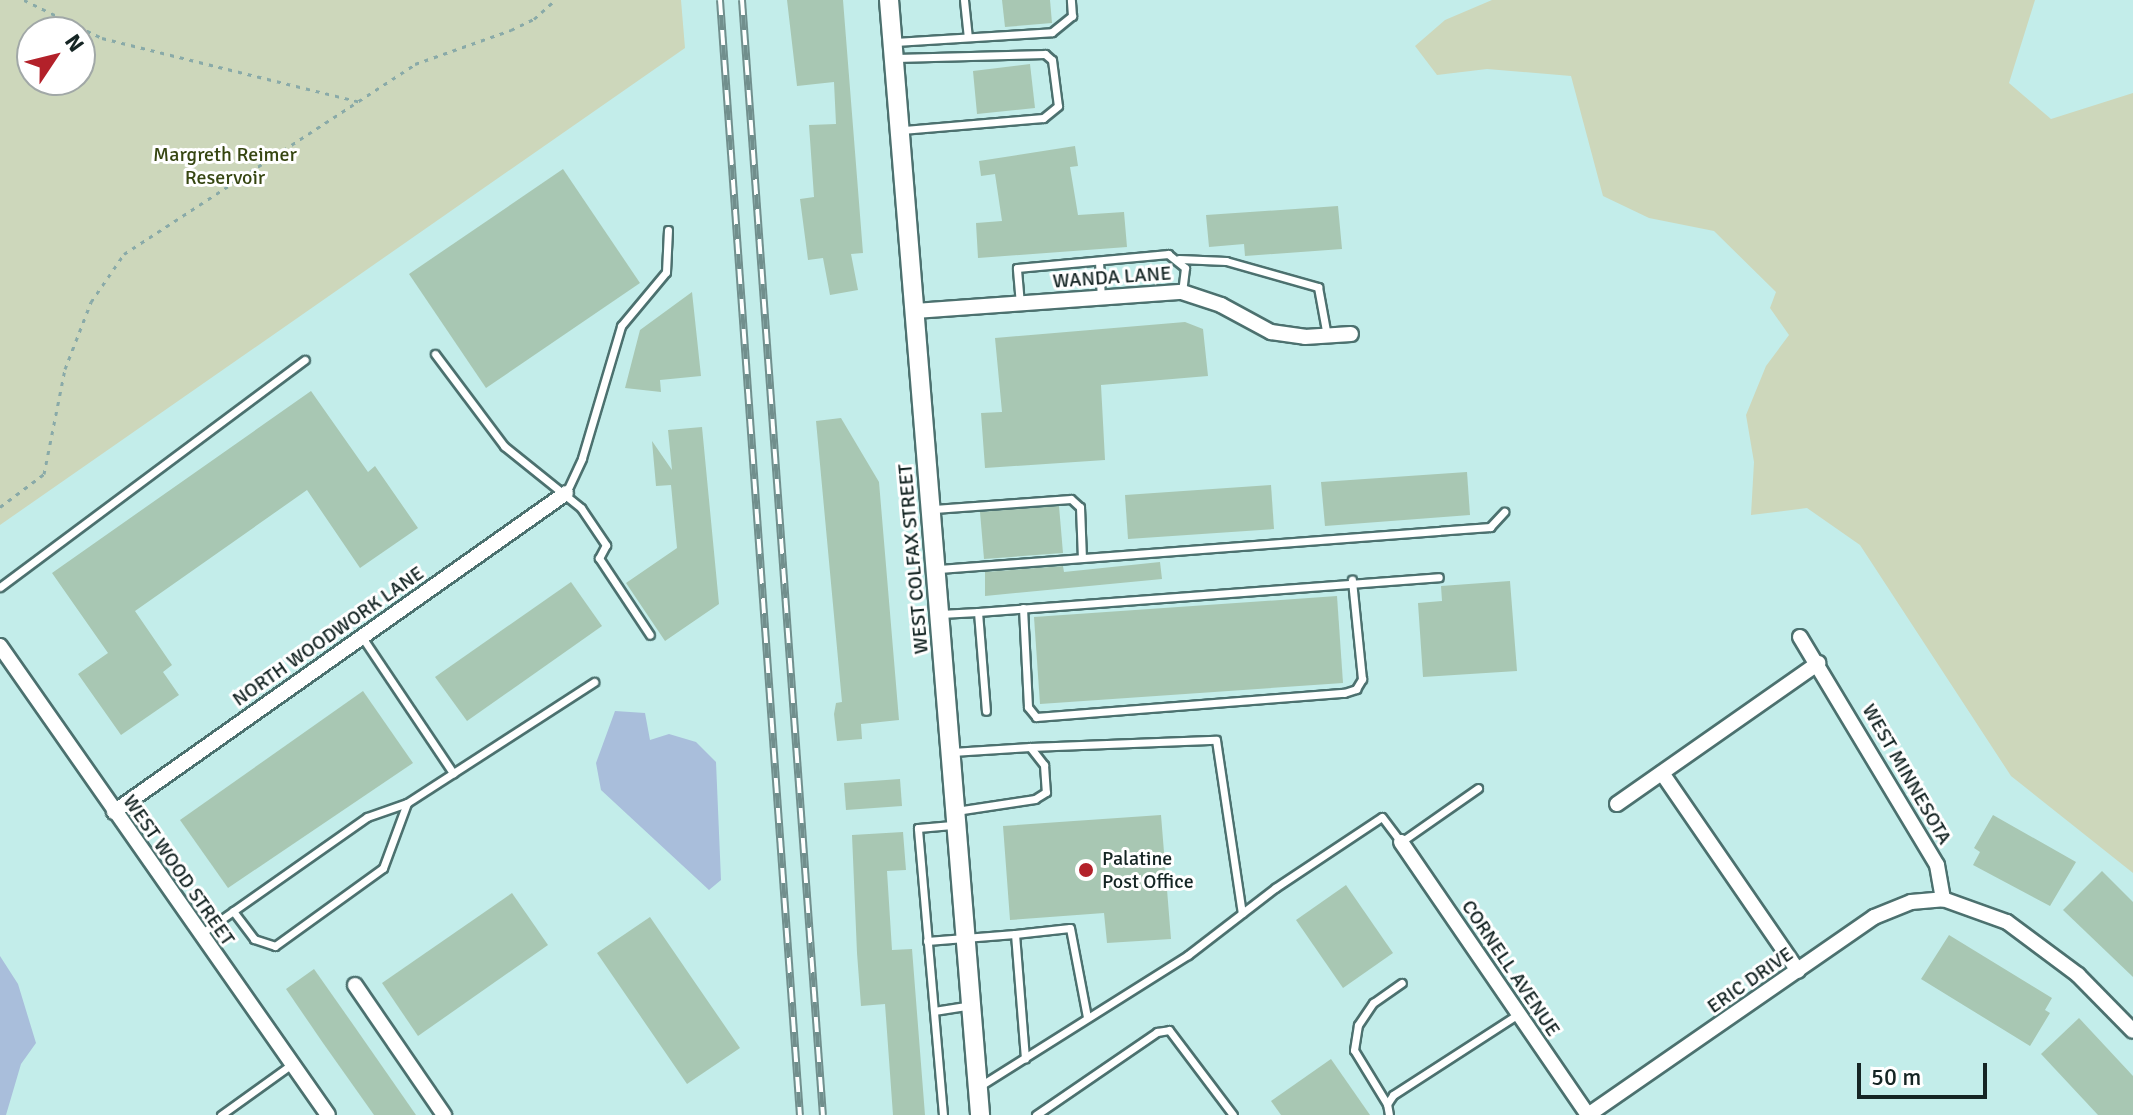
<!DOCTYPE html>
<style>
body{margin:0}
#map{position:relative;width:2133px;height:1115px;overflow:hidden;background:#c3edea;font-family:Signika,sans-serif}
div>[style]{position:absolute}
.green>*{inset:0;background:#cdd7bb}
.water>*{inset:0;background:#a9bedb}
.building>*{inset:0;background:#a8c7b3}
.path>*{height:3px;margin-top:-1.5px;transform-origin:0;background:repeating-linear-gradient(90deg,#89aaa8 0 4px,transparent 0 10px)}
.roads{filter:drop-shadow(2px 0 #4c716f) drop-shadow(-2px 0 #4c716f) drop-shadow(0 2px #4c716f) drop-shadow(0 -2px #4c716f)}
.service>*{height:7px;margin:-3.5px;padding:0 3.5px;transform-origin:3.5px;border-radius:3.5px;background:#fff}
.minor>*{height:14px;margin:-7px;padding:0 7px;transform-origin:7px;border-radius:7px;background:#fff}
.tertiary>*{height:18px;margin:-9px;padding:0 9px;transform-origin:9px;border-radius:9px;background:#fff}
.rail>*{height:8px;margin-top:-4px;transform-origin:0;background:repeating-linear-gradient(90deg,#fff 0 15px,#718f8d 0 30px);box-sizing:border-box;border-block:2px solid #718f8d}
.dots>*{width:22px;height:22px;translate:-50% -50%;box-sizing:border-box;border:4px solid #fff;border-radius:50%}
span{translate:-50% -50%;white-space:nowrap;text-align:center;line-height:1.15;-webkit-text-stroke:6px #fff;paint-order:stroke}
.park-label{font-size:20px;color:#364611}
.street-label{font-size:20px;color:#152524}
.poi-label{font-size:20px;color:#152524}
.left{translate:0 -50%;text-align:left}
.north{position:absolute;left:16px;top:16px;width:80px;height:80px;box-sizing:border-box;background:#fff;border:2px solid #a1a8a7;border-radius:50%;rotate:55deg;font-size:22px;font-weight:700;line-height:32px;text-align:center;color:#152524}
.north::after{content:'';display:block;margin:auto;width:28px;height:36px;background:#b3212a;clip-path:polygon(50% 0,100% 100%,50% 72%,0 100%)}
.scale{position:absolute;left:1857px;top:1063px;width:130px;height:36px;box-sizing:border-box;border:4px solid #152524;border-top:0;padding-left:10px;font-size:24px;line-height:28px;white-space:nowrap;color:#152524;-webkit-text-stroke:6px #fff;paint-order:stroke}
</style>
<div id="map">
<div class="green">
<i style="clip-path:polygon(evenodd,0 0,681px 0,685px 48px,0 525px,0 0,80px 32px,80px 80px,32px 80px,32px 32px,80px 32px)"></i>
<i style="clip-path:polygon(1492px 0,2035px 0,2009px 83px,2051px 119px,2133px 93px,2133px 873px,2011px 776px,1860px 545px,1807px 508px,1751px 515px,1754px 462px,1746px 415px,1766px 366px,1789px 335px,1770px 308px,1776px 292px,1714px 231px,1649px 218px,1603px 196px,1571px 76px,1487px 69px,1437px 75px,1415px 46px,1445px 20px)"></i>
</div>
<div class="water">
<i style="clip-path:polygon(615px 711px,645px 713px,650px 740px,669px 734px,696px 742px,716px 762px,721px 880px,709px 890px,601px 790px,596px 763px)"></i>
<i style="clip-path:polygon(0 956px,18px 984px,36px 1043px,21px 1064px,6px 1115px,0 1115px)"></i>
</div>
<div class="building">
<i style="clip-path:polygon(787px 0,843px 0,863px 253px,851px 254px,858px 290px,830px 295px,823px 258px,808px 260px,800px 199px,814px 197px,809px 125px,836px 124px,834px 82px,797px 86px)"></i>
<i style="clip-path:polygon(1002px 0,1050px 0,1052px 23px,1005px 27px)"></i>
<i style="clip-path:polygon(1030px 64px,1035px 108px,977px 114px,973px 71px)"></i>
<i style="clip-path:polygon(1075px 146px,1078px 166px,1070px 167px,1078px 215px,1124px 212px,1127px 247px,978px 258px,976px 223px,1002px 221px,995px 174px,981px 176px,979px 161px)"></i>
<i style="clip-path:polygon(563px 169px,640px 283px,486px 388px,409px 274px)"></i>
<i style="clip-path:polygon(1338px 206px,1342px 249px,1245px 256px,1244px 244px,1209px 247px,1206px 215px)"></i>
<i style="clip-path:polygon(692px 292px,701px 376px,660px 380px,661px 392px,625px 388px,640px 330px)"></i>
<i style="clip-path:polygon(1185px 322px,1203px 329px,1208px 376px,1101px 385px,1105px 460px,985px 468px,981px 413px,1002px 412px,995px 338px)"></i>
<i style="clip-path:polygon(311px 391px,368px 472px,375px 466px,418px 528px,360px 568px,307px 490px,135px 611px,172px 665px,163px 672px,179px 695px,121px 735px,78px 674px,108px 653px,52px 573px)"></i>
<i style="clip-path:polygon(841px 418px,879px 482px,899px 720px,861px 724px,862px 739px,837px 741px,834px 714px,836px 703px,842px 702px,816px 421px)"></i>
<i style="clip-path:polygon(702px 427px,719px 604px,665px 641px,626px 583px,677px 548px,671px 485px,656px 486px,652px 441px,672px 470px,668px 430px)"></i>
<i style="clip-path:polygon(1467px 472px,1470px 515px,1325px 526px,1321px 482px)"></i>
<i style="clip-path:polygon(1271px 485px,1274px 529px,1128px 539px,1125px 495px)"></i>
<i style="clip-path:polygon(1059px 506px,1063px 553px,984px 559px,980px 512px)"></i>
<i style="clip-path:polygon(1160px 562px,1162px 579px,985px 596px,985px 572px,1063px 566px,1064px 572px)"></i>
<i style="clip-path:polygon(1510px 581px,1517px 671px,1423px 677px,1418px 603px,1442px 601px,1441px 586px)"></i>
<i style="clip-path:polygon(571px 582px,602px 626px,467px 721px,435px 677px)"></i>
<i style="clip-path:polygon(1337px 596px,1343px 683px,1040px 704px,1034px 617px)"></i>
<i style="clip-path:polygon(363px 691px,413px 763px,228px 888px,180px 820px)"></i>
<i style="clip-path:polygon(900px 779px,902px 806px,846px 810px,844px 783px)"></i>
<i style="clip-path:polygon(1161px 815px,1171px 939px,1107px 943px,1104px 913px,1010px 920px,1003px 826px)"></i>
<i style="clip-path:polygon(1993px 815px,2076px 862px,2050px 906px,1973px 865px,1980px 852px,1974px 848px)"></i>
<i style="clip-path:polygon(903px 832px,906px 870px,887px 871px,892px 950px,912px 949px,925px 1115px,893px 1115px,885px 1004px,861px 1006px,857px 953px,852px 835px)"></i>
<i style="clip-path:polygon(2102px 871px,2133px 902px,2133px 977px,2063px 910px)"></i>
<i style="clip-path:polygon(1346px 885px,1393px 953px,1343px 988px,1296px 920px)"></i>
<i style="clip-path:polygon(512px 893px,548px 945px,418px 1036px,382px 983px)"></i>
<i style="clip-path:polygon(650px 917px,740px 1048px,687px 1084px,597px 953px)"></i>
<i style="clip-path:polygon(1949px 935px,2052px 998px,2045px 1010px,2050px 1013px,2030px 1046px,1921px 979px)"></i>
<i style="clip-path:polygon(314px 969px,352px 1023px,416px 1115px,374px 1115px,323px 1043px,286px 989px)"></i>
<i style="clip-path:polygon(2079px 1018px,2133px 1076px,2133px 1115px,2098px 1115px,2041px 1054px)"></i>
<i style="clip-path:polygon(1331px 1059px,1370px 1115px,1281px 1115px,1271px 1101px)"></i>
</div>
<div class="path">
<i style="left:24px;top:0;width:87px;rotate:26deg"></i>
<i style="left:102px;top:38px;width:266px;rotate:13.9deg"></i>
<i style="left:0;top:507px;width:55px;rotate:-36.9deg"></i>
<i style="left:44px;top:474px;width:107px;rotate:-78.7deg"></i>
<i style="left:65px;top:369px;width:72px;rotate:-68.8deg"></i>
<i style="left:91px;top:302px;width:58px;rotate:-55.5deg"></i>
<i style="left:124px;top:254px;width:348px;rotate:-33.1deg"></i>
<i style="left:415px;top:64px;width:102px;rotate:-19.5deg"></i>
<i style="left:511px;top:30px;width:25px;rotate:-26deg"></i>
<i style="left:534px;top:19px;width:28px;rotate:-42deg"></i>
</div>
<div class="roads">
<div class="service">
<i style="left:964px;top:0;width:37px;rotate:84deg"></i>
<i style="left:895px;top:42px;width:157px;rotate:-3.6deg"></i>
<i style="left:1052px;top:32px;width:26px;rotate:-39deg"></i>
<i style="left:1072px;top:16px;width:16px;rotate:-94deg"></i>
<i style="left:896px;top:58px;width:149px;rotate:-1.5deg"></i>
<i style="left:1045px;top:54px;width:9px;rotate:41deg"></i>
<i style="left:1052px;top:60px;width:46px;rotate:82.6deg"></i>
<i style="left:1058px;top:106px;width:19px;rotate:141deg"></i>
<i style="left:1043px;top:118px;width:142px;rotate:175.1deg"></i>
<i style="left:1179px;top:259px;width:47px;rotate:2.4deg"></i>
<i style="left:1226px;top:261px;width:96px;rotate:15.8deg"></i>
<i style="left:1318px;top:287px;width:50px;rotate:79.6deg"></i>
<i style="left:1099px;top:261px;width:37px;rotate:87deg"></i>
<i style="left:1020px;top:304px;width:36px;rotate:-95deg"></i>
<i style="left:1017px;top:268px;width:152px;rotate:-5.3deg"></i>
<i style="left:1168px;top:254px;width:22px;rotate:39deg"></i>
<i style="left:1185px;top:268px;width:24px;rotate:97deg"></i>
<i style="left:435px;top:354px;width:115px;rotate:53.1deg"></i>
<i style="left:504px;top:446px;width:99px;rotate:38.8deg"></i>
<i style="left:581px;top:508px;width:45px;rotate:56deg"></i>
<i style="left:606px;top:545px;width:15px;rotate:118deg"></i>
<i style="left:599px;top:558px;width:92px;rotate:56.5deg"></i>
<i style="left:566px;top:493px;width:38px;rotate:-65deg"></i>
<i style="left:582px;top:458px;width:138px;rotate:-73.5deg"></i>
<i style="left:621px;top:326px;width:70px;rotate:-50.2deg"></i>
<i style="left:666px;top:272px;width:42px;rotate:-87.3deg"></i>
<i style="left:934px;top:509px;width:137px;rotate:-4.2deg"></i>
<i style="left:1071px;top:499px;width:12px;rotate:42deg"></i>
<i style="left:1080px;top:507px;width:51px;rotate:87.8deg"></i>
<i style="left:939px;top:569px;width:553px;rotate:-4.36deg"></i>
<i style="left:1490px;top:527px;width:21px;rotate:-47deg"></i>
<i style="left:0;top:587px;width:380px;rotate:-36.7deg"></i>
<i style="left:1023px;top:608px;width:99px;rotate:87.1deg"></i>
<i style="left:1028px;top:707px;width:13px;rotate:51deg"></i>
<i style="left:1036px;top:717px;width:309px;rotate:-4.5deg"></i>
<i style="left:1344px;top:693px;width:13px;rotate:-18deg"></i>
<i style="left:1356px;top:689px;width:12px;rotate:-59deg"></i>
<i style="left:1362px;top:679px;width:100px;rotate:-95.8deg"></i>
<i style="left:978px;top:612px;width:462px;rotate:-4.3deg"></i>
<i style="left:940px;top:614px;width:38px;rotate:-3deg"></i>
<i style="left:978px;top:612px;width:99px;rotate:85.4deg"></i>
<i style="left:362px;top:637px;width:164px;rotate:56.2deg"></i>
<i style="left:1030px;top:747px;width:186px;rotate:-2.2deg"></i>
<i style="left:1216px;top:740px;width:175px;rotate:81.5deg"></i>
<i style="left:952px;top:752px;width:78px;rotate:-3.7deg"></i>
<i style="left:1030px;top:747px;width:23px;rotate:52deg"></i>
<i style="left:1044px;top:765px;width:27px;rotate:86deg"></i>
<i style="left:1046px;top:792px;width:13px;rotate:148deg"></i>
<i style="left:1035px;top:799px;width:80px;rotate:171.4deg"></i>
<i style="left:233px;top:911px;width:35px;rotate:53deg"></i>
<i style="left:254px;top:939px;width:22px;rotate:18deg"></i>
<i style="left:275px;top:946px;width:133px;rotate:-35.8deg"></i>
<i style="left:383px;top:868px;width:69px;rotate:-69.7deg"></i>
<i style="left:202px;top:933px;width:202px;rotate:-35.1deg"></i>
<i style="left:367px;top:817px;width:42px;rotate:-19.3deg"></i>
<i style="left:407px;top:803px;width:223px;rotate:-32.9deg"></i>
<i style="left:1015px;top:934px;width:55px;rotate:-6.2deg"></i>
<i style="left:1070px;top:928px;width:91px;rotate:79.2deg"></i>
<i style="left:927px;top:941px;width:88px;rotate:-4.5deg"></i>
<i style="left:1015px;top:934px;width:125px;rotate:85.4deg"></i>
<i style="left:934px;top:1011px;width:37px;rotate:-9deg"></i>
<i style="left:980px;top:1086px;width:246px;rotate:-32.2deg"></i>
<i style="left:1188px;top:955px;width:110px;rotate:-37.6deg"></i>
<i style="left:1275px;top:888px;width:128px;rotate:-33.6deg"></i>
<i style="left:1382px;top:817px;width:31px;rotate:53deg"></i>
<i style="left:1401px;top:842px;width:94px;rotate:-35deg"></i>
<i style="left:1387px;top:1104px;width:63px;rotate:-121.4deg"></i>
<i style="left:1354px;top:1050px;width:25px;rotate:-81deg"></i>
<i style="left:1358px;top:1025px;width:27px;rotate:-56deg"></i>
<i style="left:1373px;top:1003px;width:35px;rotate:-35deg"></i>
<i style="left:221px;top:1115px;width:87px;rotate:-35.7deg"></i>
<i style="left:943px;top:1115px;width:288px;rotate:-95deg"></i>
<i style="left:918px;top:828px;width:37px;rotate:-5deg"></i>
<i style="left:1036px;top:1115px;width:147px;rotate:-34.4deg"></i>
<i style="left:1157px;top:1032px;width:12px;rotate:-9deg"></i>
<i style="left:1169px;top:1030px;width:106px;rotate:53deg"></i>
<i style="left:1389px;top:1115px;width:11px;rotate:-100deg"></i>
<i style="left:1387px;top:1104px;width:11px;rotate:-56deg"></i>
<i style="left:1393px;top:1095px;width:149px;rotate:-32.9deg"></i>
</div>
<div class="minor">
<i style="left:915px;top:311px;width:268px;rotate:-4.1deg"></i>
<i style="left:1182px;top:292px;width:41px;rotate:18.4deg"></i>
<i style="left:1221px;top:305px;width:57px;rotate:28.4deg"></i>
<i style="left:1271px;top:332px;width:34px;rotate:8deg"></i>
<i style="left:1305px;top:337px;width:46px;rotate:-3.7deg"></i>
<i style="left:1800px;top:637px;width:266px;rotate:59deg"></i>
<i style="left:1937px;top:865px;width:35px;rotate:80deg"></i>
<i style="left:1943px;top:899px;width:68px;rotate:19.8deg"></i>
<i style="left:2007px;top:922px;width:89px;rotate:36.7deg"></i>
<i style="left:2078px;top:975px;width:78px;rotate:45.5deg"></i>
<i style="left:0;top:646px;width:572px;rotate:55.03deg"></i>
<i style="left:1662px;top:773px;width:240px;rotate:55.5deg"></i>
<i style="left:1617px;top:804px;width:246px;rotate:-35deg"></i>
<i style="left:114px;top:812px;width:553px;rotate:-35.21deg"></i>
<i style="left:1401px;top:842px;width:331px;rotate:55.6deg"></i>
<i style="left:355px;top:985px;width:158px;rotate:55.6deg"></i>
<i style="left:1588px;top:1115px;width:348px;rotate:-34.7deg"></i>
<i style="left:1874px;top:917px;width:40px;rotate:-22deg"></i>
<i style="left:1911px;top:902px;width:32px;rotate:-5deg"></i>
</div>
<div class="tertiary">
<i style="left:889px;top:0;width:1119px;rotate:85.33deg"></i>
</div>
</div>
<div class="rail">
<i style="left:720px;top:0;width:1118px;rotate:85.9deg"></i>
<i style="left:742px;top:0;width:1118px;rotate:85.85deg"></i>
</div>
<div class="dots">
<i style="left:1086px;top:870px;background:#b3212a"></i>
</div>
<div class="park-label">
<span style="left:225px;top:166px">Margreth Reimer<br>Reservoir</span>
</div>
<div class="street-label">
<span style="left:1112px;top:277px;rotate:-4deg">WANDA LANE</span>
<span style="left:913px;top:559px;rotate:-95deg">WEST COLFAX STREET</span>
<span style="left:328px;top:636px;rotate:-35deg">NORTH WOODWORK LANE</span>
<span style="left:1907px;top:774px;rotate:60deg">WEST MINNESOTA</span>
<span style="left:179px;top:870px;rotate:55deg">WEST WOOD STREET</span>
<span style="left:1511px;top:968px;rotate:56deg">CORNELL AVENUE</span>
<span style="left:1750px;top:980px;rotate:-35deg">ERIC DRIVE</span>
</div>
<div class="poi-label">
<span class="left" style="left:1102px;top:870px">Palatine<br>Post Office</span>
</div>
<div class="north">N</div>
<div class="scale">50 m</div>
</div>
